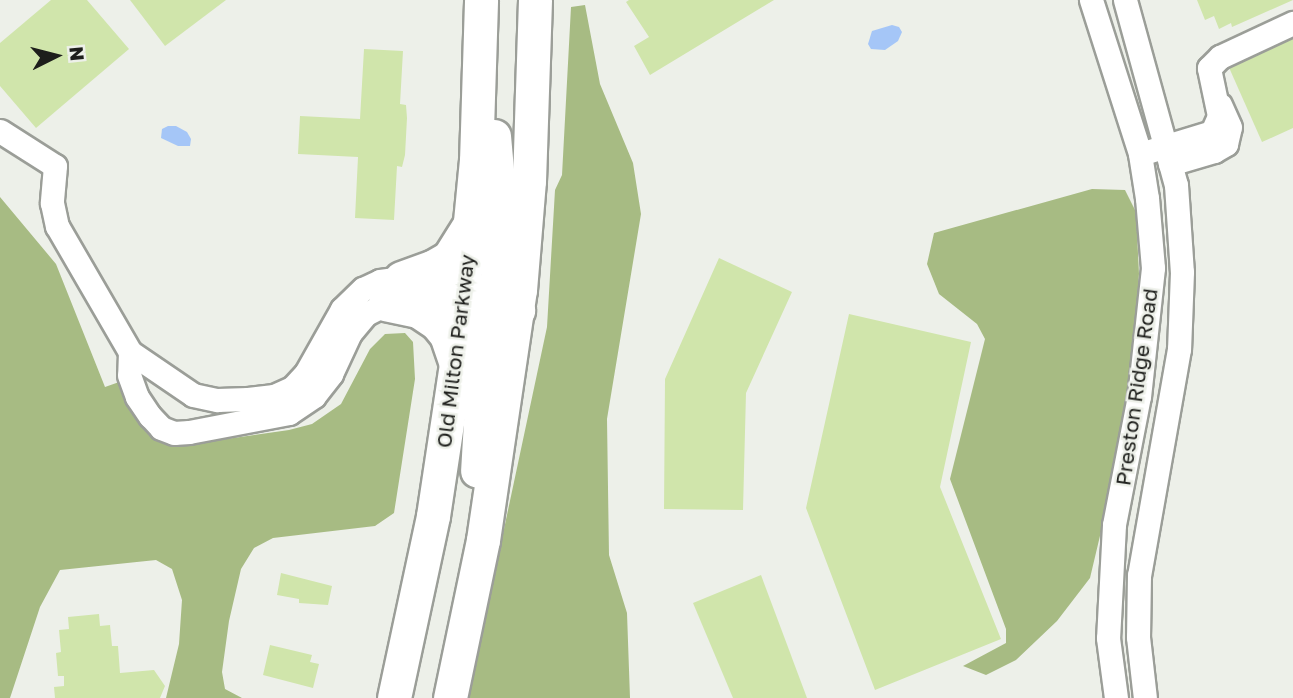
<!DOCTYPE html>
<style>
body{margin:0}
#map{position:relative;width:1293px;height:698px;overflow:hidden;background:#edf0e9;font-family:"Golos Text",sans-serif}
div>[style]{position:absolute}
.forest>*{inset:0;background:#a7bb83}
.water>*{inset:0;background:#a5c6f7}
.building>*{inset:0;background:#d0e5ab}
.roads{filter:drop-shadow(2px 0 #9b9e98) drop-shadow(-2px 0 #9b9e98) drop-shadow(0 2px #9b9e98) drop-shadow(0 -2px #9b9e98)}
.minor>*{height:23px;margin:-11.5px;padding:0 11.5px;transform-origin:11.5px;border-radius:11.5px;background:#fff}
.highway>*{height:33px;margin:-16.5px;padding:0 16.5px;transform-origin:16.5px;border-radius:16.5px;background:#fff}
span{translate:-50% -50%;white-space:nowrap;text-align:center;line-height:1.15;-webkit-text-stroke:5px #edf0e9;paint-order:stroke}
.street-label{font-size:21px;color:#1d1e1b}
.north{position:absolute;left:21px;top:21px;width:70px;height:70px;-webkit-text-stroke:5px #edf0e9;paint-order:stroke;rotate:84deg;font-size:19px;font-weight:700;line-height:28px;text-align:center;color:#1d1e1b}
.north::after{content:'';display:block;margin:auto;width:24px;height:32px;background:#1d1e1b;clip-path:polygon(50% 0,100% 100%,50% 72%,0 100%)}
</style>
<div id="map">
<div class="forest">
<i style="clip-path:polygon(585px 5px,600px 84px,633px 163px,641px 214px,607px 419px,609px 555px,627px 613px,630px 698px,468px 698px,547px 327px,555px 190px,562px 175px,571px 7px)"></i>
<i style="clip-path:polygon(1092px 189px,1125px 190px,1136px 212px,1139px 274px,1132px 363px,1104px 519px,1090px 578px,1057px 621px,1016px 660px,986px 675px,963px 666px,1006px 643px,1006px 629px,950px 479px,985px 339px,977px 324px,939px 294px,927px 264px,934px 233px)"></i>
<i style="clip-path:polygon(0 197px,56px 264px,105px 387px,122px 381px,163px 440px,185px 445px,289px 430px,312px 424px,341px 404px,370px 349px,385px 334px,405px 333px,413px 342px,415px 379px,394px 513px,375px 526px,273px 538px,254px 548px,241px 569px,229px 621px,222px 672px,225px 689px,242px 698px,166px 698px,179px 644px,182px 600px,172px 569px,156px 560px,60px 570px,40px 607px,10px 698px,0 698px)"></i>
</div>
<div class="water">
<i style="clip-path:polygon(892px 25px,899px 27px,902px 32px,898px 41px,885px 50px,871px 49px,868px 44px,872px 31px)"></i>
<i style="clip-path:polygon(168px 126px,176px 126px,187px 132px,191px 139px,190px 146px,178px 146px,161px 138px,162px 129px)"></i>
</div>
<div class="building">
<i style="clip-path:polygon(51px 0,87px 0,129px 49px,36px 128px,0 86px,0 43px)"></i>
<i style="clip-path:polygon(130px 0,226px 0,165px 46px)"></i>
<i style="clip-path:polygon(629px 0,774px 0,650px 75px,634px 46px,649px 37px,626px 2px)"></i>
<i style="clip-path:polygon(1197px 0,1293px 0,1232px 27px,1231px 23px,1219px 29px,1214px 16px,1205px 20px)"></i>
<i style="clip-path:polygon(1293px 34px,1293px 128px,1262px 142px,1227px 63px)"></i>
<i style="clip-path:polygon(364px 49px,403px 51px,400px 104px,406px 105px,407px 118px,405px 155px,402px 167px,397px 166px,394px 220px,355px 218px,358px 157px,298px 154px,300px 116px,360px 119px)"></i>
<i style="clip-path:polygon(719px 258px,792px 292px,746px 393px,743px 510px,664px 509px,665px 379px)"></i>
<i style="clip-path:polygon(849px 314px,971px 342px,940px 487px,1001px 639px,875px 690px,806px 508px)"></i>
<i style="clip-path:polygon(281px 573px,332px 586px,328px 605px,299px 603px,299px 599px,277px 595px)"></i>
<i style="clip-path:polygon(761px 575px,807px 698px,733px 698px,693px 603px)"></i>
<i style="clip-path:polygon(99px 614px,100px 626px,110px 625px,112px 646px,118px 646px,120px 673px,154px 670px,165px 686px,160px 698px,55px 698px,54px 687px,64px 686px,64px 676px,58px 676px,56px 653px,61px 652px,59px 630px,69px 629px,68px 617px)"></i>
<i style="clip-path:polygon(270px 645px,312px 655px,310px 662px,319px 664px,313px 688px,263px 675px)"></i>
</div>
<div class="roads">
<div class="minor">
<i style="left:1091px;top:0;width:162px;rotate:72.3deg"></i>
<i style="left:1140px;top:154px;width:45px;rotate:81deg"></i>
<i style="left:1147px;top:198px;width:70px;rotate:85.1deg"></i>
<i style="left:1153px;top:268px;width:129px;rotate:96.2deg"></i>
<i style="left:1139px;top:396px;width:131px;rotate:101deg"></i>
<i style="left:1114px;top:525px;width:113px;rotate:93deg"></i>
<i style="left:1108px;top:638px;width:61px;rotate:82.4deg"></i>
<i style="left:1125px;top:0;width:192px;rotate:74.6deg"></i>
<i style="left:1176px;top:185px;width:87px;rotate:86.1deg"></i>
<i style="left:1182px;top:272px;width:77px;rotate:92.2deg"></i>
<i style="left:1179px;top:349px;width:230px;rotate:100deg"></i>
<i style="left:1139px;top:575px;width:62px;rotate:90.9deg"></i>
<i style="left:1138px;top:637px;width:61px;rotate:83.5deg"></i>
<i style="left:0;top:131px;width:65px;rotate:32.5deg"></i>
<i style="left:55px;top:166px;width:37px;rotate:95deg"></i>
<i style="left:52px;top:203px;width:24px;rotate:78deg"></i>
<i style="left:57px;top:226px;width:146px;rotate:59.9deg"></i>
<i style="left:130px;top:352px;width:76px;rotate:34.3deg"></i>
<i style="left:193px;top:395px;width:25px;rotate:12deg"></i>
<i style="left:217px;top:400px;width:31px;rotate:-2deg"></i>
<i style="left:248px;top:399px;width:26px;rotate:-7deg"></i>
<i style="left:274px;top:396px;width:20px;rotate:-24deg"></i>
<i style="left:292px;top:388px;width:21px;rotate:-47deg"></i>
<i style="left:306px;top:373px;width:73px;rotate:-60.6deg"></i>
<i style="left:342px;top:309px;width:29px;rotate:-44deg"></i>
<i style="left:363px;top:289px;width:19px;rotate:-25deg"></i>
<i style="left:380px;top:281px;width:21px;rotate:-8deg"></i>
<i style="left:401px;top:278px;width:78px;rotate:5.9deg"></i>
<i style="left:1150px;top:151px;width:65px;rotate:-17deg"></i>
<i style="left:1212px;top:132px;width:17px;rotate:-66deg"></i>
<i style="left:1219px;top:116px;width:49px;rotate:-101.8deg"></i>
<i style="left:1209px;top:68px;width:16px;rotate:-45deg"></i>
<i style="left:1220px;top:57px;width:81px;rotate:-25deg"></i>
<i style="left:1170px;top:164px;width:46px;rotate:-16.5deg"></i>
<i style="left:1214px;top:151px;width:14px;rotate:-30deg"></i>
<i style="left:1226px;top:144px;width:17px;rotate:-77deg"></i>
<i style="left:1230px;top:127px;width:24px;rotate:-114deg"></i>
<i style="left:130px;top:352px;width:23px;rotate:92deg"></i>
<i style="left:129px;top:375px;width:23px;rotate:70deg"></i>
<i style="left:137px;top:397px;width:23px;rotate:56deg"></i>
<i style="left:150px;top:416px;width:16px;rotate:47deg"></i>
<i style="left:161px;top:428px;width:14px;rotate:21deg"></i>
<i style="left:174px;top:433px;width:15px;rotate:-4deg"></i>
<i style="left:189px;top:432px;width:102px;rotate:-10.8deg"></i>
<i style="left:289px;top:413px;width:30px;rotate:-34deg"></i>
<i style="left:314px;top:396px;width:28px;rotate:-52deg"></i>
<i style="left:331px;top:374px;width:45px;rotate:-65.1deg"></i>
<i style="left:350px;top:333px;width:25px;rotate:-50deg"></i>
<i style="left:366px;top:314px;width:30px;rotate:-27deg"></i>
<i style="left:393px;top:300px;width:9px;rotate:-18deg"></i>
<i style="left:402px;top:297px;width:75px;rotate:6.9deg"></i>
</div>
<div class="highway">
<i style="left:494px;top:136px;width:45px;rotate:84.9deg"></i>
<i style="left:498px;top:181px;width:107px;rotate:90.5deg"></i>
<i style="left:497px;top:288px;width:15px;rotate:62deg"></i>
<i style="left:504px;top:301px;width:17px;rotate:33deg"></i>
<i style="left:401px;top:278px;width:33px;rotate:-20deg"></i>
<i style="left:432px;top:267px;width:20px;rotate:-30deg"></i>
<i style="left:449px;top:257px;width:39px;rotate:-58deg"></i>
<i style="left:465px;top:285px;width:23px;rotate:41deg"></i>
<i style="left:482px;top:300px;width:21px;rotate:79deg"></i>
<i style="left:486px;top:321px;width:150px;rotate:93.4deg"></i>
<i style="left:385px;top:304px;width:34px;rotate:12deg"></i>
<i style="left:418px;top:311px;width:23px;rotate:34deg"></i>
<i style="left:437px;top:324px;width:14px;rotate:51deg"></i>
<i style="left:446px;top:335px;width:31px;rotate:71deg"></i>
<i style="left:394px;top:698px;width:186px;rotate:-77.9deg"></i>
<i style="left:433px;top:516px;width:154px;rotate:-81.4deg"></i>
<i style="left:456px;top:364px;width:204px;rotate:-84.4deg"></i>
<i style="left:476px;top:161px;width:161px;rotate:-88.2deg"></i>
<i style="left:450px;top:698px;width:161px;rotate:-78.2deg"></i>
<i style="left:483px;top:540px;width:253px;rotate:-81.6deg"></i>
<i style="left:520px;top:290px;width:109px;rotate:-85.3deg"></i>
<i style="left:529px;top:181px;width:181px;rotate:-88.1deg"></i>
</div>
</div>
<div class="street-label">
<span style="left:455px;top:351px;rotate:-83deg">Old Milton Parkway</span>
<span style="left:1136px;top:387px;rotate:-82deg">Preston Ridge Road</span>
</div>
<div class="north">N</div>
</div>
